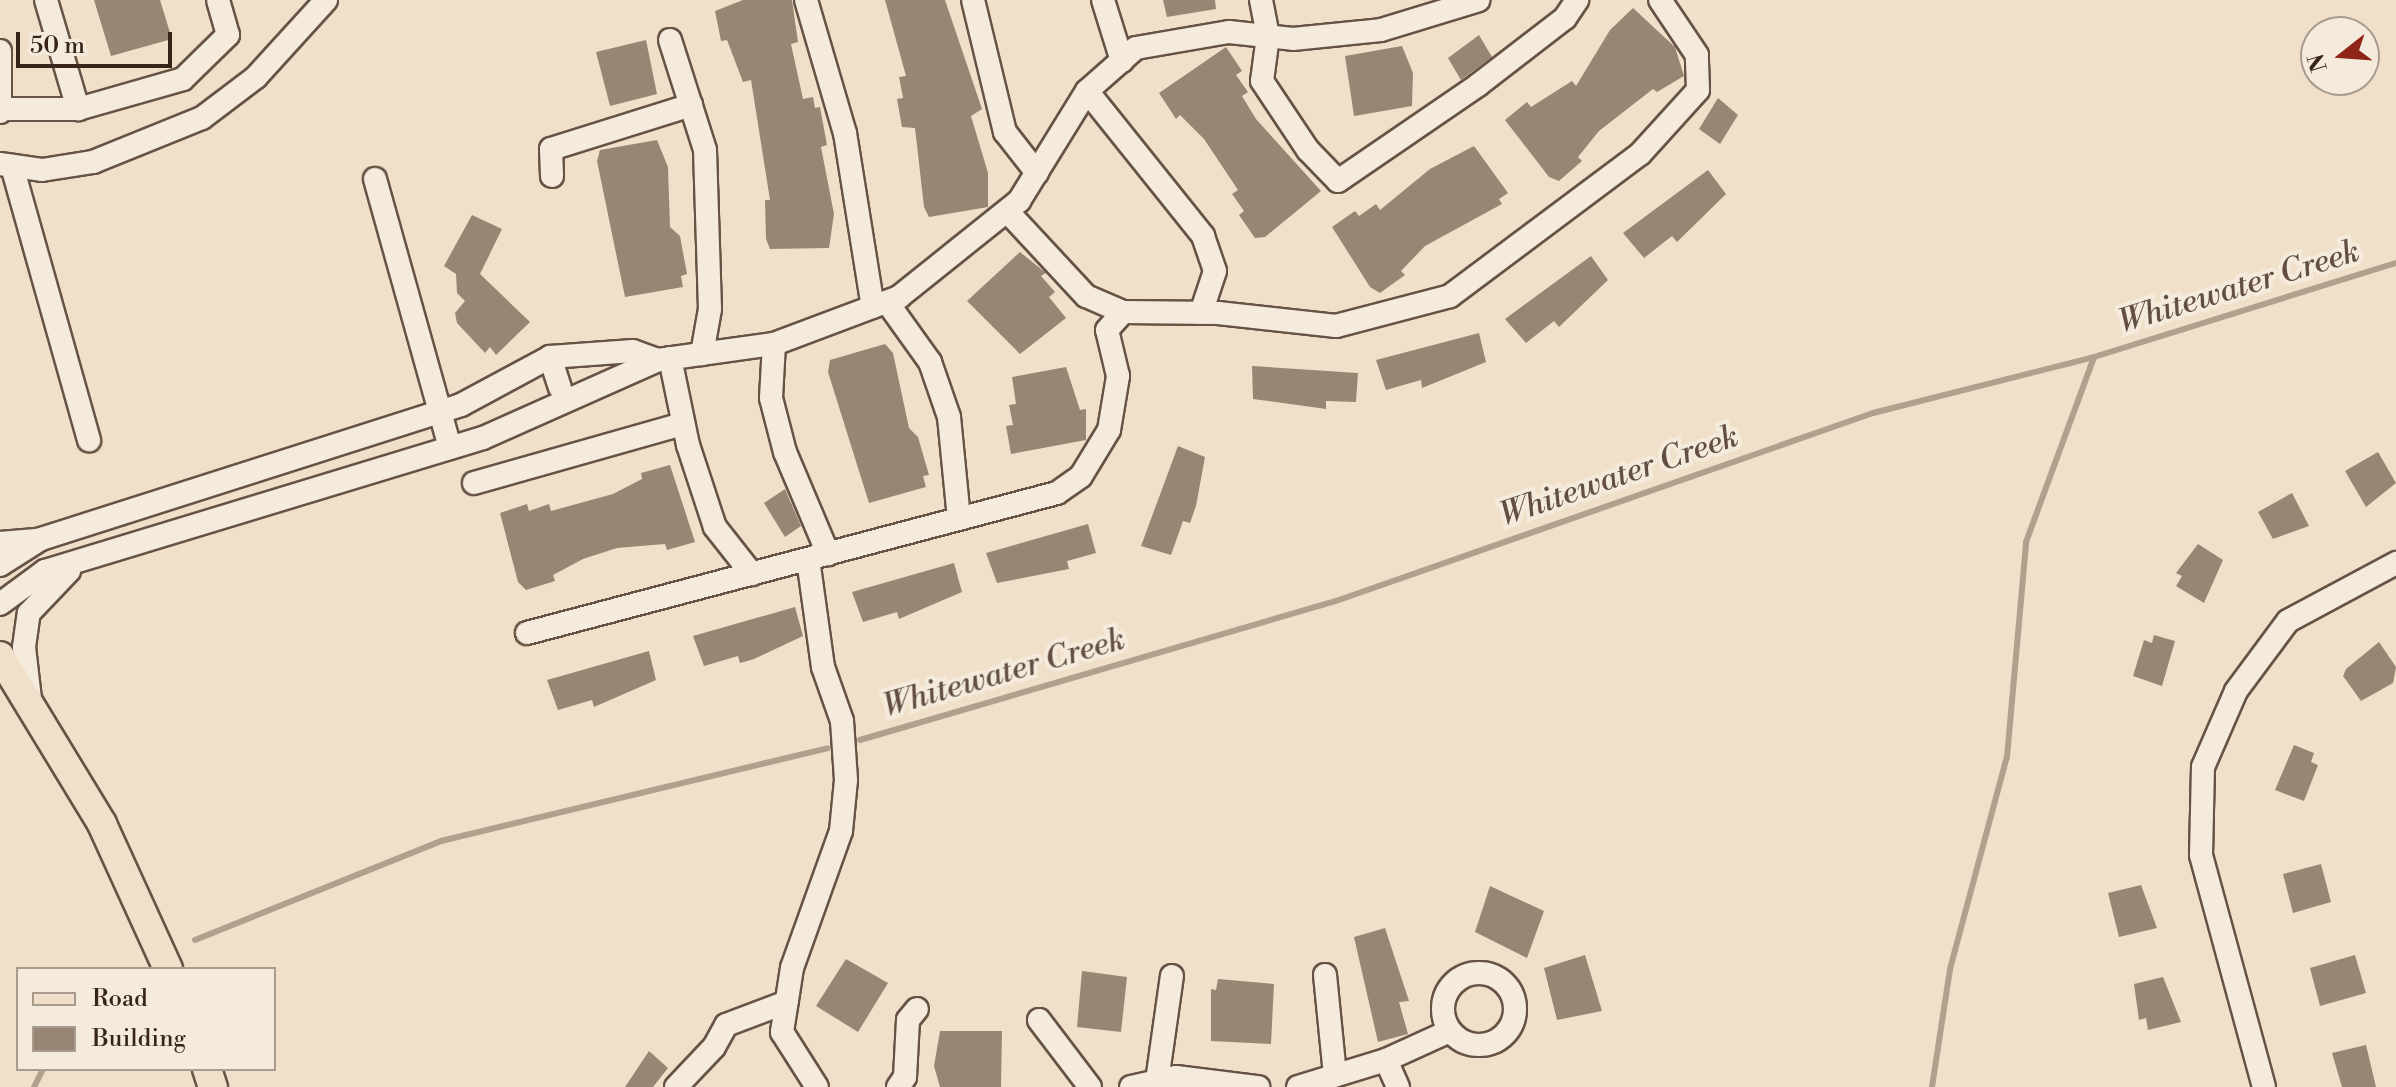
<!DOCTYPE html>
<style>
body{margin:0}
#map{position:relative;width:2396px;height:1087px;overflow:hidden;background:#f0e0c9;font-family:"Libre Bodoni",serif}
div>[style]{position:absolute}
.stream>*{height:6px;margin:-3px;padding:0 3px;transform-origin:3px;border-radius:3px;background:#b1a08d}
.building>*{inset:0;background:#988675}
.roads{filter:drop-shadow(2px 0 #665345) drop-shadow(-2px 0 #665345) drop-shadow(0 2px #665345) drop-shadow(0 -2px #665345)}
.minor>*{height:22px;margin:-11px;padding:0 11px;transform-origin:11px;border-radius:11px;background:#f5ebdc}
.minor>.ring{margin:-11px;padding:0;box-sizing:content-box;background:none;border:22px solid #f5ebdc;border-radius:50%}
.major>*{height:28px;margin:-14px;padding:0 14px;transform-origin:14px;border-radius:14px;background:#f0e0c9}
span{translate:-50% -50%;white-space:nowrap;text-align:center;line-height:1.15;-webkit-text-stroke:8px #f5ebdc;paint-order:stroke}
.water-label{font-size:32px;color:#624f42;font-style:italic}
.legend{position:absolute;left:16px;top:967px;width:260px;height:104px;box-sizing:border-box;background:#f5ebdc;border:2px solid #a99b8e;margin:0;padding:10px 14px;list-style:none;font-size:24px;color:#382419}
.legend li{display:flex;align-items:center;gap:16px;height:40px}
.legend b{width:40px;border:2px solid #a99b8e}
.north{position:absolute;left:2300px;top:16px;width:80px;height:80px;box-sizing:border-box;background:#f5ebdc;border:2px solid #a99b8e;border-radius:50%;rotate:253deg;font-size:22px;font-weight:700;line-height:32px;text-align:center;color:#382419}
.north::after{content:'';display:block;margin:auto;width:28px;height:36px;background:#8f2418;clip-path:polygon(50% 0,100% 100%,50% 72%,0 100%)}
.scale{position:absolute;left:16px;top:32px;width:156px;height:36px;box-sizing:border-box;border:4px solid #382419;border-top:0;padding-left:10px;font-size:24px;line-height:28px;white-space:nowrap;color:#382419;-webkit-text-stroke:6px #f5ebdc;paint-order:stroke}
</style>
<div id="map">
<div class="stream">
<i style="left:860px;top:740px;width:496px;rotate:-16.3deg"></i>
<i style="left:1336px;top:601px;width:569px;rotate:-19.29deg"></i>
<i style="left:1873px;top:413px;width:228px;rotate:-14.2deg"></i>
<i style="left:2094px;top:357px;width:316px;rotate:-17.3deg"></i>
<i style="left:195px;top:940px;width:265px;rotate:-21.9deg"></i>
<i style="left:441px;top:841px;width:397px;rotate:-13.5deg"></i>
<i style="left:34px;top:1087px;width:20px;rotate:-63deg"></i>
<i style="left:1932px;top:1087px;width:119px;rotate:-81.3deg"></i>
<i style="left:1950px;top:969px;width:220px;rotate:-75deg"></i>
<i style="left:2007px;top:757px;width:216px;rotate:-84.9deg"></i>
<i style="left:2026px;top:542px;width:197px;rotate:-69.8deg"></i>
</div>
<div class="building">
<i style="clip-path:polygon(94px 0,160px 0,172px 39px,111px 56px)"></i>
<i style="clip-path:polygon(743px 0,792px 0,798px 42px,791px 44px,803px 99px,813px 97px,815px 108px,820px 107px,827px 145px,821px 147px,834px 214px,829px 248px,770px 249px,766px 239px,765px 200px,770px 200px,751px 80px,743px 82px,727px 40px,721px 41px,715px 11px)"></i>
<i style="clip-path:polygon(885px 0,945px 0,982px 109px,971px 116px,988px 173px,988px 207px,929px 217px,924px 207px,915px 128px,902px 127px,897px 99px,903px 98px,899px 77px,906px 76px)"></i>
<i style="clip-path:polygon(1163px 0,1215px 0,1216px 9px,1167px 17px)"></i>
<i style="clip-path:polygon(1633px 8px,1675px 47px,1684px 76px,1657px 92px,1653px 89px,1599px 131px,1578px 157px,1582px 161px,1559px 181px,1549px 177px,1505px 120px,1527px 102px,1531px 107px,1572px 81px,1576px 86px,1610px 30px)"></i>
<i style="clip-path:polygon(1479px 35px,1492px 57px,1461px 80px,1448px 58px)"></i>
<i style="clip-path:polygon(646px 40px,657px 94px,610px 106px,596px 52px)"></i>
<i style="clip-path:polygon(1402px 46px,1413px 73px,1412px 106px,1354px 116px,1345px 56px)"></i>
<i style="clip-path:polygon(1226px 47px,1242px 71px,1236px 75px,1248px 92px,1242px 96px,1256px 119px,1321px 191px,1265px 237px,1255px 238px,1239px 215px,1244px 211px,1232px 194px,1238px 190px,1204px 139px,1180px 115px,1176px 119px,1159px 93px)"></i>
<i style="clip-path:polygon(1718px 98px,1738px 115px,1720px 144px,1699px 129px)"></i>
<i style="clip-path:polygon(657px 140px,668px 167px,670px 227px,680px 236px,687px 274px,681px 276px,683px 287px,625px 297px,597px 161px,600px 150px)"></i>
<i style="clip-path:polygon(1474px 146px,1508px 193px,1499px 199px,1502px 204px,1425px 246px,1401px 271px,1405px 275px,1380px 293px,1370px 287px,1332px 227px,1355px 211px,1359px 216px,1376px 204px,1380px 210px,1430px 169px)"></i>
<i style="clip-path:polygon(1708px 170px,1726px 194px,1677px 242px,1672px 236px,1644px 258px,1623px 233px)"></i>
<i style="clip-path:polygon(472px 215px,502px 229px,480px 274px,530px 322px,496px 355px,490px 347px,485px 353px,457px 323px,455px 313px,465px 301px,457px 293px,456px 274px,444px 266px)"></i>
<i style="clip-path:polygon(1020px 252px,1046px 273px,1041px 276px,1055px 292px,1049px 297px,1066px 318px,1020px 354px,967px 301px)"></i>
<i style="clip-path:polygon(1591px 256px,1608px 280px,1559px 327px,1554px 321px,1526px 343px,1505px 319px)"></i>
<i style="clip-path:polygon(1479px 333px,1486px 362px,1422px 388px,1421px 380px,1386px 390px,1376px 360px)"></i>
<i style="clip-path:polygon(885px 344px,893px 353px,909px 428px,918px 437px,929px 475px,923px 476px,926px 487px,869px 503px,828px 372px,830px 360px)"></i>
<i style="clip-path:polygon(1252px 366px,1358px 373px,1356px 402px,1326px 401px,1326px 409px,1253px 399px)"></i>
<i style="clip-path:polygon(1066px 367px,1080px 410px,1086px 409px,1086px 440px,1011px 454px,1006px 426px,1013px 425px,1009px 405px,1016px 404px,1012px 377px)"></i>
<i style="clip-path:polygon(1178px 446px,1205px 457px,1196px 506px,1190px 523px,1183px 521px,1171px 555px,1141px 546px)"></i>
<i style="clip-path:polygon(2378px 452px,2396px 483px,2366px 507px,2345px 471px)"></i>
<i style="clip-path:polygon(670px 465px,695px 542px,667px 550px,665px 544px,617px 548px,583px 559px,553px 575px,555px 581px,526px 590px,518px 582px,500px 513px,527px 504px,529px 511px,549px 504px,551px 511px,613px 494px,642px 479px,641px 473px)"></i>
<i style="clip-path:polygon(785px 489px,801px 526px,785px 537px,764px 503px)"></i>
<i style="clip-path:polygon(2292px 493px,2309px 526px,2273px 539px,2258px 512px)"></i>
<i style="clip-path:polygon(1088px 524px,1096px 553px,1067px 561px,1069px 569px,997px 583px,986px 553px)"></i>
<i style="clip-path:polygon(2198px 544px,2223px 560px,2204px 603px,2176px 586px,2182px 576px,2176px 573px)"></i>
<i style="clip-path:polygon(954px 563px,962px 592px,899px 619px,897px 612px,863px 622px,852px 592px)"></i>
<i style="clip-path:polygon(795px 607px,803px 636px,754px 659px,740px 663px,738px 656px,704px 666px,693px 636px)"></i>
<i style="clip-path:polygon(2154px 635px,2175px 641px,2162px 686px,2133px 676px,2144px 640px,2152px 643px)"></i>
<i style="clip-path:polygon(2379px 642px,2396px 667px,2393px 683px,2361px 701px,2343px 676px,2346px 669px)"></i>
<i style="clip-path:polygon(649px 651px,656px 680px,594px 707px,592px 700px,558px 710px,547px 680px)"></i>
<i style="clip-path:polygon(2294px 745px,2314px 753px,2311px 762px,2318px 765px,2304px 801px,2275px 790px)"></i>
<i style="clip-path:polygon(2321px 864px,2331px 902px,2293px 913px,2283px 874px)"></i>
<i style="clip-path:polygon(2141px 885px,2157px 928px,2119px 937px,2108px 893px)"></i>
<i style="clip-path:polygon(1490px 886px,1544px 911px,1527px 958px,1475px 932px)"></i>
<i style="clip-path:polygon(1385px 928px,1409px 1001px,1399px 1002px,1408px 1034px,1378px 1042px,1354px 937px)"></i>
<i style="clip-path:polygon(1585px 955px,1602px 1011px,1557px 1020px,1544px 968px)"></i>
<i style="clip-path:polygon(2355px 955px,2366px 993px,2320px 1006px,2310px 968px)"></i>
<i style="clip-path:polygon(846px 959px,888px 983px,858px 1032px,816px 1006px)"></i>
<i style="clip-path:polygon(1082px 971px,1127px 977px,1121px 1032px,1077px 1027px)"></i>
<i style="clip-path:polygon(2163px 977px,2181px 1022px,2148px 1030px,2146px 1018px,2139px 1020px,2134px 984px)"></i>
<i style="clip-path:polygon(1218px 979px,1274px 984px,1271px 1044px,1211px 1041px,1211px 989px,1216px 990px)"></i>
<i style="clip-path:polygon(940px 1031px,1002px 1031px,1001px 1087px,940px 1087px,934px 1066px)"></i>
<i style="clip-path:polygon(2366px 1045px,2376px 1087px,2342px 1087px,2332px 1053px)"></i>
<i style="clip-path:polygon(649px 1051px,668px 1068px,653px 1087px,625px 1087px)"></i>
</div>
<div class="roads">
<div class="minor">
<i style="left:46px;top:0;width:114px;rotate:73.6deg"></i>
<i style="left:806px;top:0;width:139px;rotate:73.7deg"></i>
<i style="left:845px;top:133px;width:176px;rotate:80.9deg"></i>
<i style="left:973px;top:0;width:136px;rotate:76.4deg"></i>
<i style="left:1005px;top:132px;width:52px;rotate:52deg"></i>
<i style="left:1103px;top:0;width:64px;rotate:72.7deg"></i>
<i style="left:1261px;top:0;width:37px;rotate:79deg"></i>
<i style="left:1268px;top:36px;width:45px;rotate:97.6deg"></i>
<i style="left:1262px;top:81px;width:83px;rotate:56.3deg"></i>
<i style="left:1308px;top:150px;width:43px;rotate:45.9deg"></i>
<i style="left:1338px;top:181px;width:170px;rotate:-34.4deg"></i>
<i style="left:1478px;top:85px;width:110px;rotate:-37.6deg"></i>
<i style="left:1565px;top:18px;width:22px;rotate:-56deg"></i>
<i style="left:670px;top:40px;width:115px;rotate:72.3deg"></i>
<i style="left:705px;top:150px;width:159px;rotate:88.2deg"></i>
<i style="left:710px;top:309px;width:46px;rotate:100.1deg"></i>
<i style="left:0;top:51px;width:61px;rotate:90deg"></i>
<i style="left:1087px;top:91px;width:186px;rotate:51.3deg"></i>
<i style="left:1203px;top:236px;width:37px;rotate:71deg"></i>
<i style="left:1215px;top:271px;width:44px;rotate:108.4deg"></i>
<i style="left:1px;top:109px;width:77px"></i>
<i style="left:78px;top:109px;width:109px;rotate:-15.9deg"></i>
<i style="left:183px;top:79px;width:63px;rotate:-44.4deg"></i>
<i style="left:228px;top:35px;width:36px;rotate:-106deg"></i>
<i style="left:0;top:164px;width:42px;rotate:8.1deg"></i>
<i style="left:42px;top:170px;width:52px;rotate:-8.9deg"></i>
<i style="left:93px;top:162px;width:118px;rotate:-22deg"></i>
<i style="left:202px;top:118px;width:68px;rotate:-37.2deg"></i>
<i style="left:256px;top:77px;width:104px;rotate:-47.7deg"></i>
<i style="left:12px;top:166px;width:285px;rotate:74.3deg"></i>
<i style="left:552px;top:176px;width:27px;rotate:-92deg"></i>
<i style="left:551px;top:149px;width:147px;rotate:-17.4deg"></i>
<i style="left:375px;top:179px;width:279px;rotate:74.4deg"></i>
<i style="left:1007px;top:211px;width:116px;rotate:47.1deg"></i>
<i style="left:1086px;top:296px;width:40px;rotate:23.4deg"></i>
<i style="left:1123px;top:312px;width:95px;rotate:0.6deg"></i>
<i style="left:1218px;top:313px;width:119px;rotate:6.3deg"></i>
<i style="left:1336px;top:326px;width:118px;rotate:-14.7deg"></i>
<i style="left:1450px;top:296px;width:237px;rotate:-36.8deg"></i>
<i style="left:1640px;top:154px;width:86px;rotate:-47.8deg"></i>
<i style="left:1698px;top:90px;width:35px;rotate:-92deg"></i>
<i style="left:1697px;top:55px;width:66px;rotate:-123.9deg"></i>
<i style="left:887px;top:302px;width:74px;rotate:54.4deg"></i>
<i style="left:930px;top:362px;width:58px;rotate:70.9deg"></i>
<i style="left:949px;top:417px;width:102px;rotate:84.4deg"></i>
<i style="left:774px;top:344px;width:54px;rotate:93.2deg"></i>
<i style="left:771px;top:398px;width:56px;rotate:75.5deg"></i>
<i style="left:785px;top:452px;width:111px;rotate:67.1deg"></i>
<i style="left:550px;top:357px;width:32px;rotate:72deg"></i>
<i style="left:670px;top:358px;width:89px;rotate:78.3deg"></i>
<i style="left:688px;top:445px;width:86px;rotate:71.8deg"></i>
<i style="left:715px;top:527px;width:60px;rotate:51.8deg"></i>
<i style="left:474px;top:483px;width:217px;rotate:-15.8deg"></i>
<i style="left:0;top:543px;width:36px;rotate:-5deg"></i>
<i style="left:808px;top:559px;width:109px;rotate:82.1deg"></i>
<i style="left:823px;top:667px;width:57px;rotate:70.6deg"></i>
<i style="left:842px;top:721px;width:59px;rotate:86.1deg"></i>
<i style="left:846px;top:780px;width:51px;rotate:95.6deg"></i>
<i style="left:841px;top:831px;width:145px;rotate:109.7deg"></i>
<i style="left:792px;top:968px;width:65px;rotate:98.9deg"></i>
<i style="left:782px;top:1032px;width:65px;rotate:57.5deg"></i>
<i style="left:0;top:565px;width:49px;rotate:-32.4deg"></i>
<i style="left:41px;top:539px;width:441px;rotate:-17.7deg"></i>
<i style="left:461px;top:405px;width:101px;rotate:-28.3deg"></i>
<i style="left:550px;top:357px;width:83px;rotate:-4.1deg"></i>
<i style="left:633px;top:351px;width:27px;rotate:20deg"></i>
<i style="left:0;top:604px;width:56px;rotate:-36.3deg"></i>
<i style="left:45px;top:571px;width:458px;rotate:-16.9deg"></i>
<i style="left:483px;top:438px;width:192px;rotate:-24deg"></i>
<i style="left:658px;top:360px;width:117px;rotate:-7.9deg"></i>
<i style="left:774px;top:344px;width:134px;rotate:-20.6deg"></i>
<i style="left:899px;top:297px;width:154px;rotate:-38.7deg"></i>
<i style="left:1019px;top:201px;width:129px;rotate:-58.3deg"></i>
<i style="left:1087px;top:91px;width:65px;rotate:-41.3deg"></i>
<i style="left:1136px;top:48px;width:94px;rotate:-9.8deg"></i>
<i style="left:1229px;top:32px;width:64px;rotate:6.2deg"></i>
<i style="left:1293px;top:39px;width:88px;rotate:-5.8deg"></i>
<i style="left:1381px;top:30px;width:102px;rotate:-17deg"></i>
<i style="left:527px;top:633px;width:548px;rotate:-14.8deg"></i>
<i style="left:1057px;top:493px;width:29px;rotate:-35deg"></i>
<i style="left:1081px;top:476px;width:54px;rotate:-58.7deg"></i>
<i style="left:1109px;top:430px;width:55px;rotate:-80.5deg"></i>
<i style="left:1118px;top:376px;width:47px;rotate:-103.4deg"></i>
<i style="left:1107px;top:330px;width:24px;rotate:-48deg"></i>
<i style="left:30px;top:699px;width:52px;rotate:-96.6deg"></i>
<i style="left:24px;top:647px;width:34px;rotate:-82deg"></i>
<i style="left:29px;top:613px;width:58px;rotate:-46.4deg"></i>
<i class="ring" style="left:1443px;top:973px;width:50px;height:50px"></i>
<i style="left:1325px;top:975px;width:101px;rotate:84.3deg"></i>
<i style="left:1039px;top:1020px;width:84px;rotate:52.7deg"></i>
<i style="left:1386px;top:1060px;width:30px;rotate:66deg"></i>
<i style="left:1157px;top:1081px;width:106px;rotate:-81.9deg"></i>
<i style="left:676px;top:1087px;width:55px;rotate:-46.5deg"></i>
<i style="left:714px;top:1047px;width:25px;rotate:-61deg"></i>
<i style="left:726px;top:1025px;width:65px;rotate:-20.7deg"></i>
<i style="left:898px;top:1087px;width:12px;rotate:-55deg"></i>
<i style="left:905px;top:1077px;width:57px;rotate:-87deg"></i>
<i style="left:908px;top:1020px;width:14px;rotate:-51deg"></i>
<i style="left:1131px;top:1087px;width:46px;rotate:-12.5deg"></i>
<i style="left:1176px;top:1077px;width:83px;rotate:7deg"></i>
<i style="left:1298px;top:1087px;width:92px;rotate:-17.1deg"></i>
<i style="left:1386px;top:1060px;width:70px;rotate:-24.4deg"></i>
<i style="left:2264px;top:1087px;width:240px;rotate:-105.2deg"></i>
<i style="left:2201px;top:855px;width:88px;rotate:-88.7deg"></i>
<i style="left:2203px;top:767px;width:83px;rotate:-66.5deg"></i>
<i style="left:2236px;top:691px;width:87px;rotate:-53.4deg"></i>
<i style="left:2288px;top:621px;width:123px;rotate:-28.2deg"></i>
</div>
<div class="major">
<i style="left:0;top:656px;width:197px;rotate:58.7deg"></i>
<i style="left:102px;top:824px;width:159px;rotate:65.5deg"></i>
<i style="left:207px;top:1069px;width:19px;rotate:72deg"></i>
</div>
</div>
<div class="water-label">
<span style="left:2239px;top:287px;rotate:-17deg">Whitewater Creek</span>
<span style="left:1619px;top:476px;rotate:-19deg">Whitewater Creek</span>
<span style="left:1004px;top:673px;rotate:-16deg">Whitewater Creek</span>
</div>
<ul class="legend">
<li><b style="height:10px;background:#f0e0c9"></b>Road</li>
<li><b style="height:22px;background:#988675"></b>Building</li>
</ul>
<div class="north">N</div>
<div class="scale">50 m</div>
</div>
